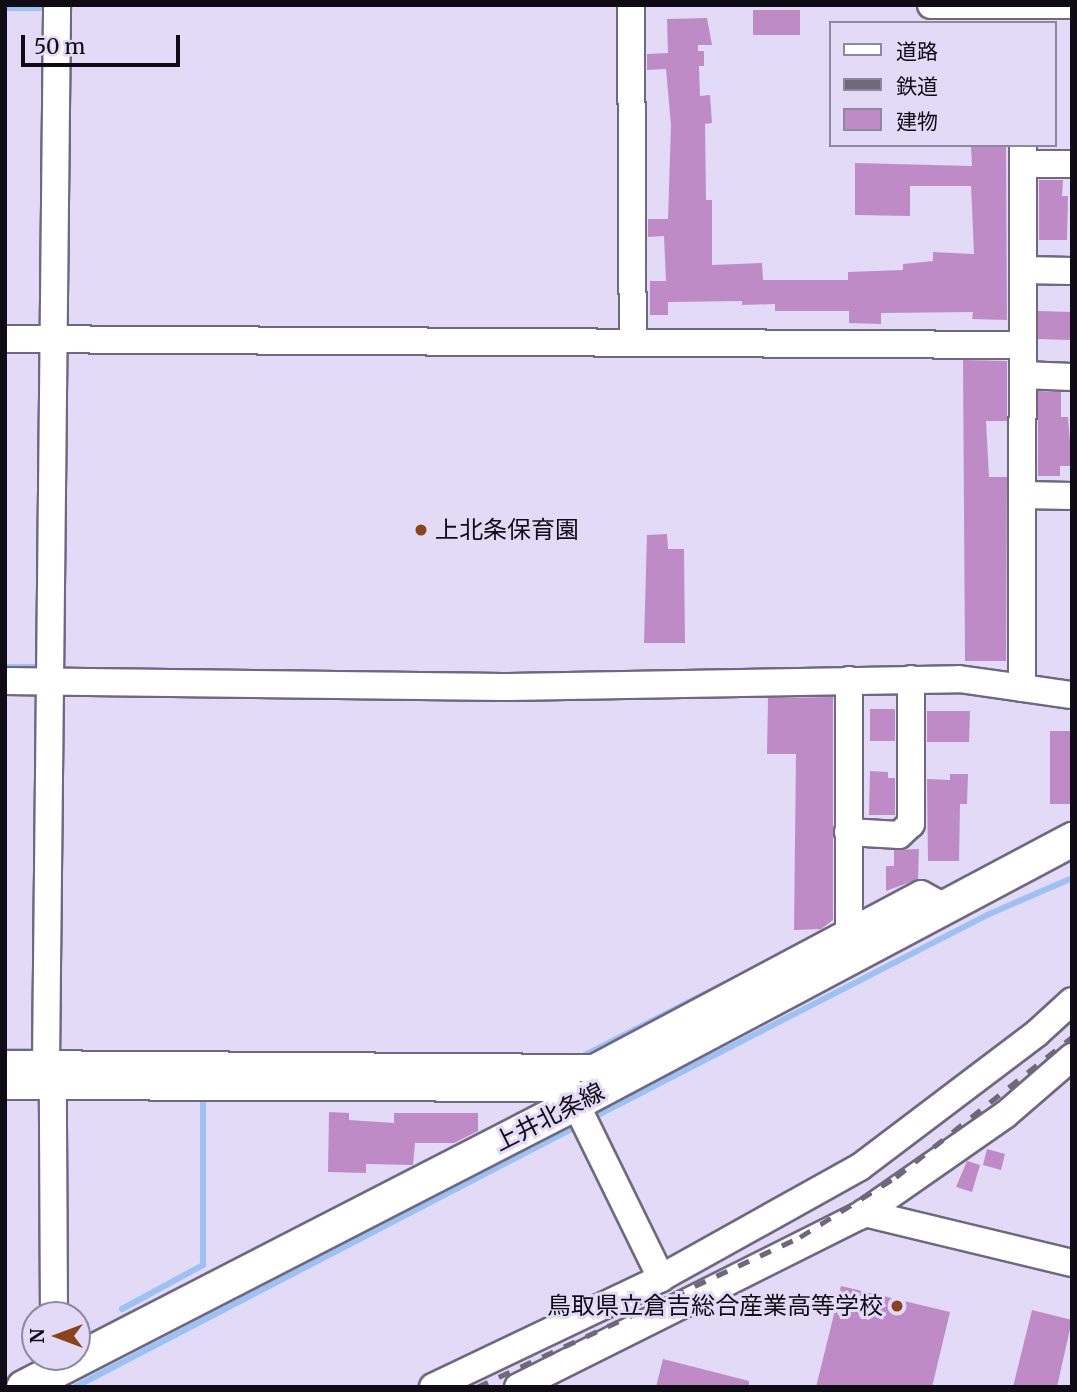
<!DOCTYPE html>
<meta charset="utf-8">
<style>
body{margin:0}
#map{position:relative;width:1077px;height:1392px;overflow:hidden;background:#e3daf7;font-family:Merriweather,"Noto Sans JP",serif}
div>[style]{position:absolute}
.stream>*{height:6px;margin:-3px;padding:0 3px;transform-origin:3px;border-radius:3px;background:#9ec1f4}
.building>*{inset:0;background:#be8bc7}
.roads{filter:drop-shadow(2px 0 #706881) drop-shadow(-2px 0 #706881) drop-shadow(0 2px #706881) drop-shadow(0 -2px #706881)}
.minor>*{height:26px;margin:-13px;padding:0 13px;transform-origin:13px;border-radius:13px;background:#fff}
.major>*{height:33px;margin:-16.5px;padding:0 16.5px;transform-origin:16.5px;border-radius:16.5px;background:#fff}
.rail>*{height:5px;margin-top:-2.5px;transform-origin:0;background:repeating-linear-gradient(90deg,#6e687a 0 12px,transparent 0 24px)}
.dots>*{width:19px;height:19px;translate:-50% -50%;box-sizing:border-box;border:4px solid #e3daf7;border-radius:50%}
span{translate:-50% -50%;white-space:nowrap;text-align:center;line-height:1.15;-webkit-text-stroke:6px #e3daf7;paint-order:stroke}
.poi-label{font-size:24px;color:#0f0c15}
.left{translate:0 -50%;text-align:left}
.right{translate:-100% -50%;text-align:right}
.street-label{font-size:24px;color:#0f0c15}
.frame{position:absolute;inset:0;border:7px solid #0f0c15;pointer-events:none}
.legend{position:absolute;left:829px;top:21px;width:228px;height:126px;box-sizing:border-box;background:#e3daf7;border:2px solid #8e889d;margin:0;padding:9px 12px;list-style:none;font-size:21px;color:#0f0c15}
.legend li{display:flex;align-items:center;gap:14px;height:35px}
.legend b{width:35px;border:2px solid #8e889d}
.north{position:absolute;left:21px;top:1301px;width:70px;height:70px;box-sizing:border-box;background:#e3daf7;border:2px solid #8e889d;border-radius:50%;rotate:270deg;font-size:19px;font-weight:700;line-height:28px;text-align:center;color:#0f0c15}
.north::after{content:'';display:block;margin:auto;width:24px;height:32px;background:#8a431f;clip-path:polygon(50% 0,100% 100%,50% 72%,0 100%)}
.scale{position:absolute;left:21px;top:35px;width:159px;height:32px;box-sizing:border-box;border:4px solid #0f0c15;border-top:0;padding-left:9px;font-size:21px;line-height:24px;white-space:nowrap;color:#0f0c15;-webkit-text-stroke:5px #e3daf7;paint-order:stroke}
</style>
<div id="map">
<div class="stream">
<i style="left:5px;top:8px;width:45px"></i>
<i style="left:5px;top:667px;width:35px"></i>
<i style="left:5px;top:1051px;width:30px"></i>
<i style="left:581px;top:1057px;width:161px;rotate:-27deg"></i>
<i style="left:592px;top:1118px;width:444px;rotate:-27.2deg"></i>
<i style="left:987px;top:915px;width:93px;rotate:-23.5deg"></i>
<i style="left:122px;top:1309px;width:92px;rotate:-28.5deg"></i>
<i style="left:203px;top:1265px;width:167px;rotate:-90deg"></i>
<i style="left:75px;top:1387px;width:568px;rotate:-27.47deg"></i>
</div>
<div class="building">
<i style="clip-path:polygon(753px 10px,800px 10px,800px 35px,753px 35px)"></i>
<i style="clip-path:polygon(707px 18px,712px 45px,698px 45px,698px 51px,704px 51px,704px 66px,699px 66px,700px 96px,710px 95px,712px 123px,705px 124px,706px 200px,712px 200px,712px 265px,762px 263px,763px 280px,848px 280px,848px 272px,903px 270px,903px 264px,933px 261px,933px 252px,974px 254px,971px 186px,910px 186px,910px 216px,855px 215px,855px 163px,972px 166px,971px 146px,1006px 145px,1007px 320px,972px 319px,973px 312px,881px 313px,881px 324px,849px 323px,849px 311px,775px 311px,775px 304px,742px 305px,742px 301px,668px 302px,668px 315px,650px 315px,650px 281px,666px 281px,664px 236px,648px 237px,648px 219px,668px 219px,671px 125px,666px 69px,647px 70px,647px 54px,668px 53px,667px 19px)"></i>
<i style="clip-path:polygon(1039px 180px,1063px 180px,1062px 196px,1068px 196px,1067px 240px,1039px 240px)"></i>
<i style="clip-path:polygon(1038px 311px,1071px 312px,1070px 340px,1038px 339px)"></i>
<i style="clip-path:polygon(963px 360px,1007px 361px,1007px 421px,986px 421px,989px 477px,1007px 477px,1006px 661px,965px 661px)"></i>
<i style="clip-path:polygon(1038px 391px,1061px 392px,1061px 417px,1068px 417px,1072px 466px,1060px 466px,1060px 476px,1038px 476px)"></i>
<i style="clip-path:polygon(667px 534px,668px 549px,684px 549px,685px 643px,644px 643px,647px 535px)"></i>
<i style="clip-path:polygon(833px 697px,833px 920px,821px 929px,794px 930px,796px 754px,767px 754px,768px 698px)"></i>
<i style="clip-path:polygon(870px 709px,895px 709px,895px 741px,870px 741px)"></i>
<i style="clip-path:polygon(927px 711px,970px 711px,969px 742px,927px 742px)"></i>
<i style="clip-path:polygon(1050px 731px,1072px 731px,1072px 804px,1050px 804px)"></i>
<i style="clip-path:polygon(870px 771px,888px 772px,888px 778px,895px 778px,895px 815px,869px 815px)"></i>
<i style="clip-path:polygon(950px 774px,968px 774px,967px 804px,960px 804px,959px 861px,928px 861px,927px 779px,950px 780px)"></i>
<i style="clip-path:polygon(919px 849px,918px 879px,886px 891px,886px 866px,894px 866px,894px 850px)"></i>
<i style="clip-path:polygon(329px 1112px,349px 1113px,349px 1120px,394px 1123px,394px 1113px,478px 1113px,478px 1131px,454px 1143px,415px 1143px,413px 1165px,366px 1164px,366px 1173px,328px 1172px)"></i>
<i style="clip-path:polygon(987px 1149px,1005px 1154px,1001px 1170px,983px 1165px)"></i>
<i style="clip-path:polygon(967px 1161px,980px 1165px,972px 1192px,956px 1187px)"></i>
<i style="clip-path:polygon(841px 1286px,950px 1312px,932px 1387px,816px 1387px)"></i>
<i style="clip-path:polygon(1032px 1310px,1072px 1320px,1057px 1387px,1013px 1387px)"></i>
<i style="clip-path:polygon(663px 1359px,749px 1381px,749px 1387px,656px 1387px)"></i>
</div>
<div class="roads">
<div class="minor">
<i style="left:631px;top:5px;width:334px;rotate:89.7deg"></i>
<i style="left:931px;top:5px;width:141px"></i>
<i style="left:1023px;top:164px;width:49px"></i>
<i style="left:1023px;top:270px;width:49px;rotate:1.2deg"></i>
<i style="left:5px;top:339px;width:1016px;rotate:0.34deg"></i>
<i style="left:1023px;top:375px;width:49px;rotate:2.3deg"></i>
<i style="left:1023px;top:495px;width:49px;rotate:1.2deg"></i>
<i style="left:849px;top:680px;width:253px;rotate:90deg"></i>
<i style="left:5px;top:681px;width:504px;rotate:0.68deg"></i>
<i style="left:509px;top:687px;width:450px;rotate:-1deg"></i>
<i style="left:959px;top:679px;width:114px;rotate:8.1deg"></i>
<i style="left:1022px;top:688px;width:543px;rotate:-89.89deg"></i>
<i style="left:848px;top:832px;width:51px;rotate:3.4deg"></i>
<i style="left:899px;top:835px;width:16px;rotate:-43deg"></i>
<i style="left:911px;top:824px;width:145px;rotate:-90deg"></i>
<i style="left:5px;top:1064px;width:589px;rotate:0.39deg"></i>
<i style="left:594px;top:1068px;width:370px;rotate:-28deg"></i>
<i style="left:921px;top:894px;width:26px;rotate:29deg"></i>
<i style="left:5px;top:1086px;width:563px;rotate:0.2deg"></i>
<i style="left:568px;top:1088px;width:212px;rotate:63.9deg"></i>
<i style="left:864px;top:1213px;width:214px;rotate:13.5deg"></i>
<i style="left:54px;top:1315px;width:229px;rotate:-90.3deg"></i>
<i style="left:53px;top:1086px;width:24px;rotate:-107deg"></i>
<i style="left:46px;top:1063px;width:1058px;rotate:-89.4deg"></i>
<i style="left:433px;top:1387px;width:248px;rotate:-25.5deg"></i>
<i style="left:657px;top:1280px;width:232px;rotate:-29.1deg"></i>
<i style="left:860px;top:1167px;width:222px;rotate:-37.1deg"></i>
<i style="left:1037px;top:1033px;width:47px;rotate:-42.4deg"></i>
<i style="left:518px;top:1387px;width:382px;rotate:-26.6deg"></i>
<i style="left:860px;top:1216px;width:177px;rotate:-34.9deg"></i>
<i style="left:1005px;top:1115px;width:89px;rotate:-40.9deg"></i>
</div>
<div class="major">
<i style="left:23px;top:1387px;width:623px;rotate:-27.22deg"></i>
<i style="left:577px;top:1102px;width:561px;rotate:-27.98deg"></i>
</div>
</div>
<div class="rail">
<i style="left:477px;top:1387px;width:356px;rotate:-24.9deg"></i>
<i style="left:800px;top:1237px;width:113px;rotate:-32deg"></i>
<i style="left:896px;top:1177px;width:225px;rotate:-38.5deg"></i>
</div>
<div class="dots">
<i style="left:421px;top:530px;background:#8a431f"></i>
<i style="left:897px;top:1306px;background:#8a431f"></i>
</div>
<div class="poi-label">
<span class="left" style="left:435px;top:530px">上北条保育園</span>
<span class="right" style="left:883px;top:1306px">鳥取県立倉吉総合産業高等学校</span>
</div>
<div class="street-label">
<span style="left:549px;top:1117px;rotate:-27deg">上井北条線</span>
</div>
<div class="frame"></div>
<ul class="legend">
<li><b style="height:9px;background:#fff"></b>道路</li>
<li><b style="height:9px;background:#6e687a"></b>鉄道</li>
<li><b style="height:19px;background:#be8bc7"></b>建物</li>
</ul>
<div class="north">N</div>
<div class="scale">50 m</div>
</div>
